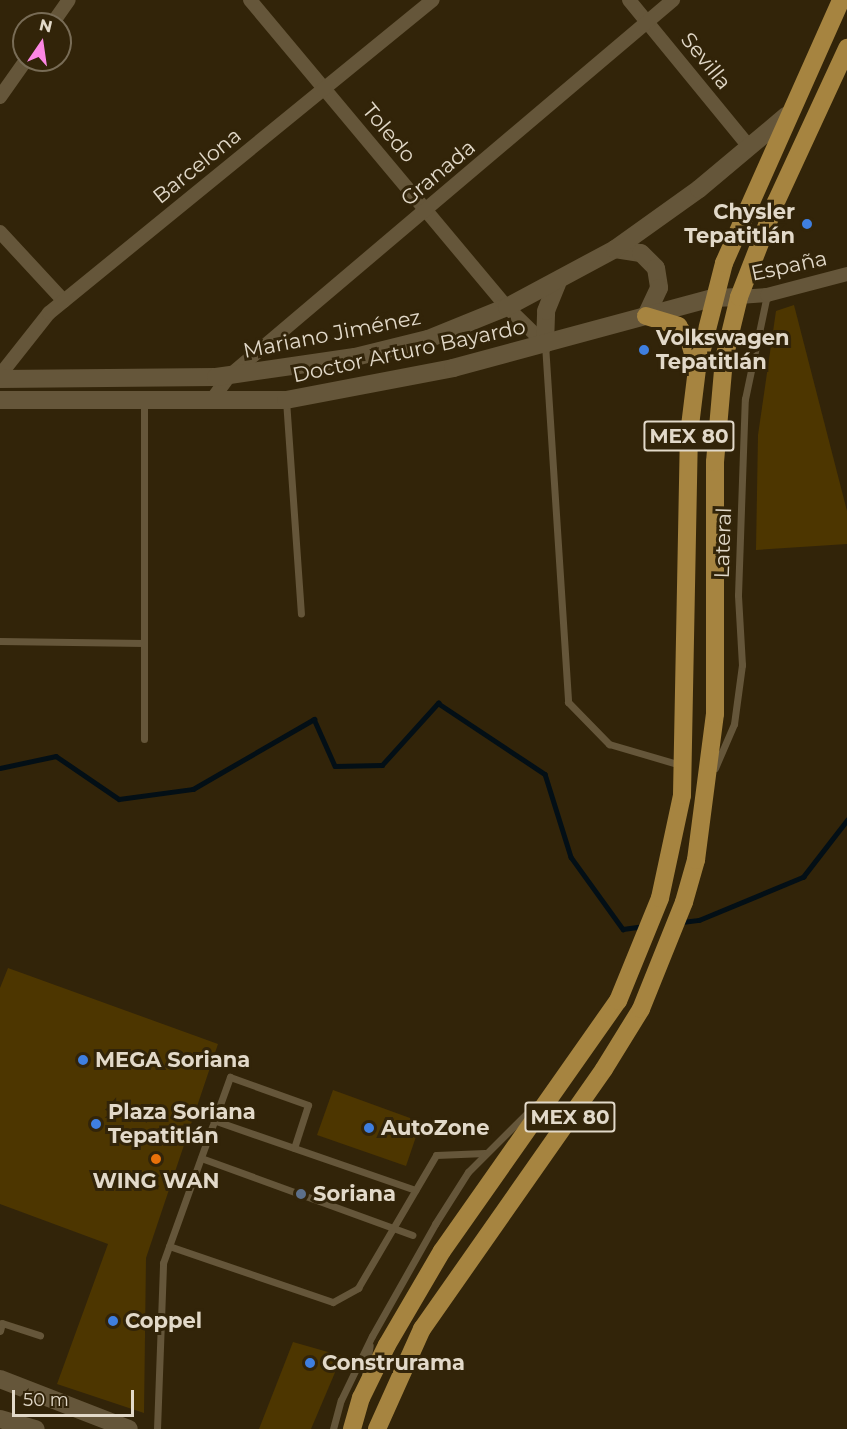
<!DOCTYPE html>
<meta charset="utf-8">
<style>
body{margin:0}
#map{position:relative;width:847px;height:1429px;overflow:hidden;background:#322409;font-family:Montserrat,sans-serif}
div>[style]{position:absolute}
.stream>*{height:4.5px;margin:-2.25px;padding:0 2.25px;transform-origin:2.25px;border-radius:2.25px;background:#030f16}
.building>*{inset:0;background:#4d3600}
.lane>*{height:7px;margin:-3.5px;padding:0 3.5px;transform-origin:3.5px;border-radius:3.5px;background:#65563a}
.street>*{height:14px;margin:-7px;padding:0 7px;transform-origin:7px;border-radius:7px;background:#65563a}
.secondary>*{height:18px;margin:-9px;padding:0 9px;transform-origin:9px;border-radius:9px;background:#65563a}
.primary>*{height:18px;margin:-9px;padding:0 9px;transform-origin:9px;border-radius:9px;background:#a68440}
.dots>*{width:16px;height:16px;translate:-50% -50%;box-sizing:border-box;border:3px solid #322409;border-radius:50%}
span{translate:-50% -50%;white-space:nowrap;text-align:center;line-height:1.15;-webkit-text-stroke:6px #322409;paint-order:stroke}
.shield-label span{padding:2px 4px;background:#322409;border:2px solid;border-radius:4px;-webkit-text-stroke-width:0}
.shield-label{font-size:20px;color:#e2d9c9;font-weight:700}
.street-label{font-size:21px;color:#e2d9c9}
.poi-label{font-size:21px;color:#e2d9c9;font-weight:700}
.right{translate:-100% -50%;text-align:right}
.left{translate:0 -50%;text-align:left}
.north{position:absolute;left:12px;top:12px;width:60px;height:60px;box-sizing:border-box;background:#322409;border:2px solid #786c56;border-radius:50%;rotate:13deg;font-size:16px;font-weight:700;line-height:24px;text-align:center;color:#e2d9c9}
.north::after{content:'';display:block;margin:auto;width:21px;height:27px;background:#fc86e4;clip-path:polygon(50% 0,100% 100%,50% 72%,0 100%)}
.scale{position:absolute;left:12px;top:1390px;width:122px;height:27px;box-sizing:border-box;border:3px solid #e2d9c9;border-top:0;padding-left:8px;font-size:18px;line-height:21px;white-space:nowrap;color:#e2d9c9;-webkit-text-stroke:4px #322409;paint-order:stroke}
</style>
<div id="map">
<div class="stream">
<i style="left:0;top:768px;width:57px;rotate:-12.1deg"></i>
<i style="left:56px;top:756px;width:76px;rotate:34.3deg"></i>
<i style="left:119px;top:799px;width:75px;rotate:-7.7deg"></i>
<i style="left:193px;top:789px;width:140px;rotate:-30deg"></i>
<i style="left:314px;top:719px;width:51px;rotate:65.9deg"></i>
<i style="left:335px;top:766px;width:47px;rotate:-1.2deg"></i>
<i style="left:382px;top:765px;width:84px;rotate:-47.9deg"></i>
<i style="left:438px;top:703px;width:128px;rotate:33.6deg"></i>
<i style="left:545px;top:774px;width:87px;rotate:72.6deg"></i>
<i style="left:571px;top:857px;width:89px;rotate:54.2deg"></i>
<i style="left:623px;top:929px;width:21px;rotate:-8deg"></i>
<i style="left:682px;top:922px;width:17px;rotate:-7deg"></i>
<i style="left:699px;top:920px;width:113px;rotate:-22.5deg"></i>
<i style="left:803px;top:877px;width:72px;rotate:-52.3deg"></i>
</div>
<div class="building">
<i style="clip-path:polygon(794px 305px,847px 511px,847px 544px,756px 550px,758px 435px,776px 311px)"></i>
<i style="clip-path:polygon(8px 968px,218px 1044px,146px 1258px,144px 1413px,57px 1384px,108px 1244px,0 1204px,0 988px)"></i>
<i style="clip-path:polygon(333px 1090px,421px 1122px,406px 1166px,317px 1135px)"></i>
<i style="clip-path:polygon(293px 1342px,342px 1356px,311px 1429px,259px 1429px)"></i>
</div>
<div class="lane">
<i style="left:545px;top:344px;width:359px;rotate:86.3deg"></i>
<i style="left:568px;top:702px;width:59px;rotate:45.7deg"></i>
<i style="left:609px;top:744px;width:75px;rotate:16.3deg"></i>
<i style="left:286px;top:400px;width:214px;rotate:86deg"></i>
<i style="left:0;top:641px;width:144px;rotate:0.8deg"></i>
<i style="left:144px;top:739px;width:338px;rotate:-90deg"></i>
<i style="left:715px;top:768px;width:48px;rotate:-66.6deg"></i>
<i style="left:734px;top:724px;width:60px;rotate:-82.3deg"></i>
<i style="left:742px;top:665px;width:70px;rotate:-93.3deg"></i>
<i style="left:738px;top:595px;width:196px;rotate:-88deg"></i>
<i style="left:745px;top:399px;width:106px;rotate:-78.1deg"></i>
<i style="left:216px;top:1121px;width:211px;rotate:19.1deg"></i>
<i style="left:201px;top:1158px;width:225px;rotate:20deg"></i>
<i style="left:169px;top:1246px;width:173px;rotate:18.9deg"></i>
<i style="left:333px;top:1302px;width:29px;rotate:-29deg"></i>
<i style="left:358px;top:1288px;width:154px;rotate:-59.6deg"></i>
<i style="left:436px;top:1155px;width:49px;rotate:-2.3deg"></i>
<i style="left:0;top:1331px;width:8px;rotate:-76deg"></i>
<i style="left:2px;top:1323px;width:40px;rotate:18deg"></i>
<i style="left:365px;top:1375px;width:30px;rotate:-81deg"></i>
<i style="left:157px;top:1429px;width:166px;rotate:-87.9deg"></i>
<i style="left:163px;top:1263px;width:198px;rotate:-70.2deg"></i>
<i style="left:230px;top:1077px;width:83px;rotate:19.7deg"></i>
<i style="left:308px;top:1105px;width:45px;rotate:108deg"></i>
<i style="left:333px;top:1429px;width:30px;rotate:-75deg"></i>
<i style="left:341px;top:1400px;width:71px;rotate:-64.2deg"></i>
<i style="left:372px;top:1336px;width:129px;rotate:-60.6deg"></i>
<i style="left:435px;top:1224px;width:62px;rotate:-57.6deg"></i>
<i style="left:468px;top:1172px;width:96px;rotate:-45deg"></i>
</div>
<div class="street">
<i style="left:250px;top:0;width:400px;rotate:50.1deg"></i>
<i style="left:507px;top:307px;width:53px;rotate:44.2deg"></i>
<i style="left:629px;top:0;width:191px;rotate:50.7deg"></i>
<i style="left:52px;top:24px;width:29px;rotate:-55deg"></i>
<i style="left:0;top:97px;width:45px;rotate:-54.9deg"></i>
<i style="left:0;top:232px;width:94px;rotate:47.2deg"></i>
<i style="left:739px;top:297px;width:28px;rotate:-4deg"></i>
<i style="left:767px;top:295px;width:83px;rotate:-14.7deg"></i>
<i style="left:0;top:375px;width:79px;rotate:-51.7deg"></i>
<i style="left:49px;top:313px;width:495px;rotate:-39.2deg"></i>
<i style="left:211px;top:401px;width:31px;rotate:-54deg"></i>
<i style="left:229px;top:376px;width:582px;rotate:-40.26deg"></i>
</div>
<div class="secondary">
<i style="left:615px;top:249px;width:26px;rotate:9deg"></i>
<i style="left:641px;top:253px;width:21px;rotate:45deg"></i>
<i style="left:656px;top:268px;width:20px;rotate:81deg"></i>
<i style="left:659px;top:288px;width:31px;rotate:115deg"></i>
<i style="left:545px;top:344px;width:33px;rotate:-88deg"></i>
<i style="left:546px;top:311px;width:32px;rotate:-68deg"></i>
<i style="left:0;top:379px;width:216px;rotate:-0.5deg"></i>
<i style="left:216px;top:377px;width:140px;rotate:-8.2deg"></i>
<i style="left:355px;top:357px;width:75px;rotate:-13.9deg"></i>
<i style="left:428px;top:339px;width:85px;rotate:-22.1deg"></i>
<i style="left:507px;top:307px;width:123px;rotate:-28.2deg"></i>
<i style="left:615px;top:249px;width:103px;rotate:-35.5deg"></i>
<i style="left:699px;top:189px;width:114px;rotate:-40deg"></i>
<i style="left:0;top:400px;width:286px"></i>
<i style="left:286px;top:400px;width:170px;rotate:-10.8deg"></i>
<i style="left:453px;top:368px;width:269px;rotate:-15.1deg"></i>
<i style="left:713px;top:298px;width:26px;rotate:-2deg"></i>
<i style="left:0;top:1379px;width:138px;rotate:21.2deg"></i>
<i style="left:0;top:1419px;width:37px;rotate:16deg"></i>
</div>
<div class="primary">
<i style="left:646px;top:316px;width:34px;rotate:17deg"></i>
<i style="left:678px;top:326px;width:21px;rotate:55deg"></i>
<i style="left:690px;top:343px;width:22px;rotate:74deg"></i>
<i style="left:352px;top:1429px;width:32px;rotate:-74deg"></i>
<i style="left:361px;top:1398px;width:59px;rotate:-63.9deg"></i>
<i style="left:387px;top:1345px;width:109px;rotate:-59.7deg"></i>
<i style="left:442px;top:1251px;width:306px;rotate:-54.9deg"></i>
<i style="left:618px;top:1001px;width:111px;rotate:-67.8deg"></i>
<i style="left:660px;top:898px;width:105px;rotate:-77.9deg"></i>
<i style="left:682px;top:795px;width:361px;rotate:-88.9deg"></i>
<i style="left:689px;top:434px;width:65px;rotate:-83deg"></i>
<i style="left:697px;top:369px;width:109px;rotate:-75.7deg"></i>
<i style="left:724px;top:263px;width:288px;rotate:-66deg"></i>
<i style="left:377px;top:1429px;width:110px;rotate:-65.8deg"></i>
<i style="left:422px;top:1329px;width:317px;rotate:-55deg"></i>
<i style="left:604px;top:1069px;width:70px;rotate:-58.3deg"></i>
<i style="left:641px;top:1009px;width:115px;rotate:-68.1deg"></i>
<i style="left:684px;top:902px;width:44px;rotate:-74.1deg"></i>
<i style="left:696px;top:860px;width:147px;rotate:-82.6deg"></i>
<i style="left:715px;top:714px;width:252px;rotate:-90deg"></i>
<i style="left:715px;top:462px;width:103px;rotate:-85deg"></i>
<i style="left:724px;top:359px;width:64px;rotate:-76.4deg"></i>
<i style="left:739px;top:297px;width:102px;rotate:-68.7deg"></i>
<i style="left:776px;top:202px;width:170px;rotate:-65.2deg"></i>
</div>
<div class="dots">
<i style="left:807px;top:224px;background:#3f7fe0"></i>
<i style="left:644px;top:350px;background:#3f7fe0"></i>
<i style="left:83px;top:1060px;background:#3f7fe0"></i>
<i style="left:96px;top:1124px;background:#3f7fe0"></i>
<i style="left:369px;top:1128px;background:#3f7fe0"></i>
<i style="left:156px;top:1159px;background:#e8710a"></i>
<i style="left:301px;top:1194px;background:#5c6f8a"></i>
<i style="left:113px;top:1321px;background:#3f7fe0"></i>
<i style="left:310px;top:1363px;background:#3f7fe0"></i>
</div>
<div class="shield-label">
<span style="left:689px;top:436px">MEX 80</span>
<span style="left:570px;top:1117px">MEX 80</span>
</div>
<div class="street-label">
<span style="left:706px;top:61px;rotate:51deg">Sevilla</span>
<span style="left:389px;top:133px;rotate:50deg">Toledo</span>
<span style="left:197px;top:166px;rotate:-39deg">Barcelona</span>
<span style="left:438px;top:173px;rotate:-40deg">Granada</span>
<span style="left:789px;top:266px;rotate:-12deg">España</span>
<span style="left:332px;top:334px;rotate:-11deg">Mariano Jiménez</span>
<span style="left:409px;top:351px;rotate:-12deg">Doctor Arturo Bayardo</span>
<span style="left:723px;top:543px;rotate:-88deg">Lateral</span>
</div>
<div class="poi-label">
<span class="right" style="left:795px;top:224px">Chysler<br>Tepatitlán</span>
<span class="left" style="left:656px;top:350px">Volkswagen<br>Tepatitlán</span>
<span class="left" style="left:95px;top:1060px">MEGA Soriana</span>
<span class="left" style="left:108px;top:1124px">Plaza Soriana<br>Tepatitlán</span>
<span class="left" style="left:381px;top:1128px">AutoZone</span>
<span style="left:156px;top:1181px">WING WAN</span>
<span class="left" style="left:313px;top:1194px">Soriana</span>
<span class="left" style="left:125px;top:1321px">Coppel</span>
<span class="left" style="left:322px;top:1363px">Construrama</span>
</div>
<div class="north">N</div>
<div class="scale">50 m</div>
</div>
